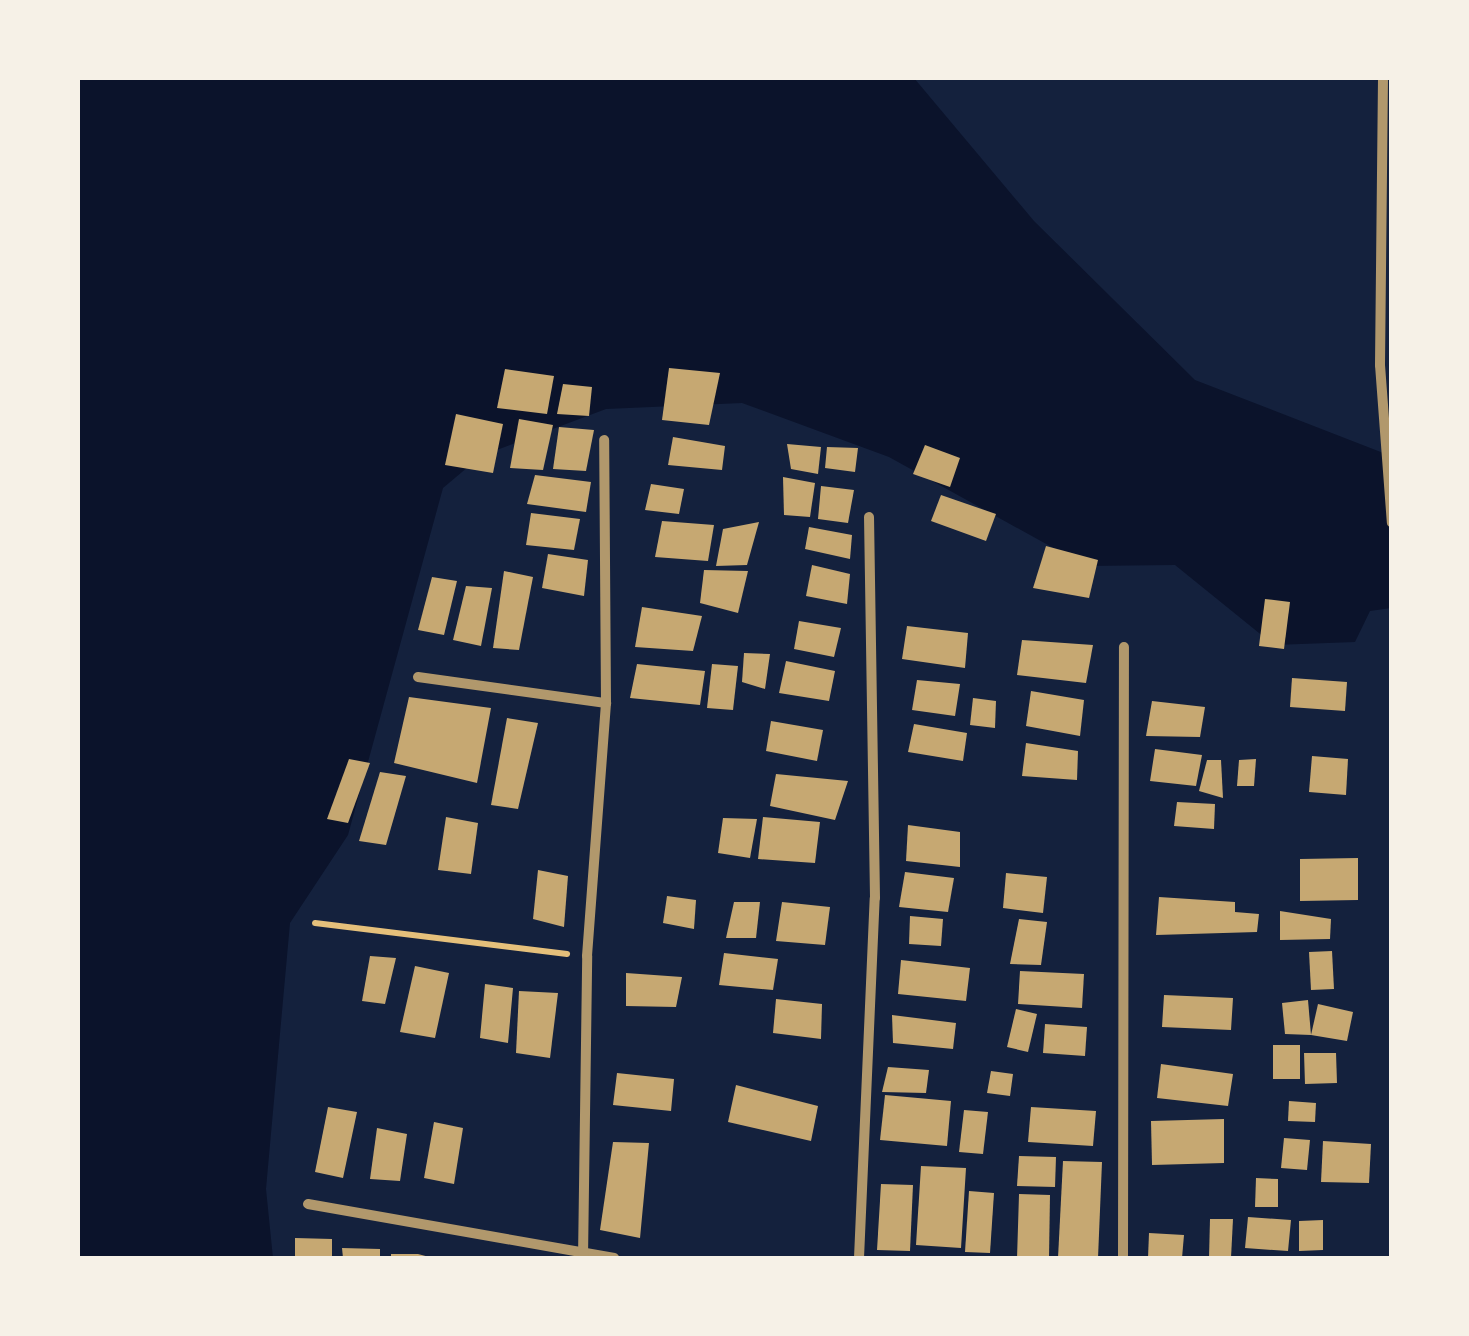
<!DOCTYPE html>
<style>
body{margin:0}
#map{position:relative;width:1469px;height:1336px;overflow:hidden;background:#14213d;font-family:Roboto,sans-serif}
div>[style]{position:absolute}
.water>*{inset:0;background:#0b132b}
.building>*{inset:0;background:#c6a872}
.path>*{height:6px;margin:-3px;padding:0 3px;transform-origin:3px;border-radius:3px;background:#e5c07b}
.minor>*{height:10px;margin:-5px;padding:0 5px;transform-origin:5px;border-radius:5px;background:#b1986c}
span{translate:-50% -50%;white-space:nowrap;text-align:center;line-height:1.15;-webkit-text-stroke:8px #f6f1e7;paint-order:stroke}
.frame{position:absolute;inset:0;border:80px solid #f6f1e7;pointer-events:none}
</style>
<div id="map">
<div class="water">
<i style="clip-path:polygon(78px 78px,914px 78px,1034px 221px,1195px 380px,1391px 456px,1391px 608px,1370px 611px,1355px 642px,1274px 645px,1175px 565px,1086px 566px,889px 457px,742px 403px,606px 409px,481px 456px,443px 488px,348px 835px,290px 923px,266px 1189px,273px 1258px,78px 1258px)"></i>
</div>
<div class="building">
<i style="clip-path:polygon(669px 368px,720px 373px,709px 425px,662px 420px)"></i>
<i style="clip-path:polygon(505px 369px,554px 376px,547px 414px,497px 408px)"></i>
<i style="clip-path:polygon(563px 384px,592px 387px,589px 416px,557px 414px)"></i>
<i style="clip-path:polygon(456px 414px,503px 424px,493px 473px,445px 465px)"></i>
<i style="clip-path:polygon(519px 419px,553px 425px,543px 470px,510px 468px)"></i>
<i style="clip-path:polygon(559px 427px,594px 430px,586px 471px,553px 469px)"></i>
<i style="clip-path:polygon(673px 437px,725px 446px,722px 470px,668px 465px)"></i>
<i style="clip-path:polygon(787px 444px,821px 447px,818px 474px,791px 469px)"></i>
<i style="clip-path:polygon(925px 445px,960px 458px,950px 487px,913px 474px)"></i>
<i style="clip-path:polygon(827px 447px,858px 448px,855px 472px,825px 468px)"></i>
<i style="clip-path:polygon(535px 475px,591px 482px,586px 512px,527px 504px)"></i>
<i style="clip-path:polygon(783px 477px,815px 483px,810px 517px,784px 515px)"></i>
<i style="clip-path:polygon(651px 484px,684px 489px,679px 514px,645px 510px)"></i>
<i style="clip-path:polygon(821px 486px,854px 490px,848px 523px,818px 519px)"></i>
<i style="clip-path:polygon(941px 495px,996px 514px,986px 541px,931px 521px)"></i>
<i style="clip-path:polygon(531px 513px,580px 519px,574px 550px,526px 545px)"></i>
<i style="clip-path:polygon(662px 521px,714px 525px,708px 561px,655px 557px)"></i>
<i style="clip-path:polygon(759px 522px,747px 565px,716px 566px,723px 529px)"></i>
<i style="clip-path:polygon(809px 527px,852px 535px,850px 559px,805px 549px)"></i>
<i style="clip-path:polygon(1046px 546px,1098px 560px,1089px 598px,1033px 588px)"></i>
<i style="clip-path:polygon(548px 554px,588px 560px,584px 596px,542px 588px)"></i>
<i style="clip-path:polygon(812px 565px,850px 574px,847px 604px,806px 596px)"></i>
<i style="clip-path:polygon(704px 570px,748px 571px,738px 613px,700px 603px)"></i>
<i style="clip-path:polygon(504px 571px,533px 577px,519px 650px,493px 648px)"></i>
<i style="clip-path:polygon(432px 577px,457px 581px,444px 635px,418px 630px)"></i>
<i style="clip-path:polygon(466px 586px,492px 588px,481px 646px,453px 640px)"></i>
<i style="clip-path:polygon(1265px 599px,1290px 602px,1284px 649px,1259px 646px)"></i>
<i style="clip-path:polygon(642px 607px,702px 616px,693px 651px,635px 647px)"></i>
<i style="clip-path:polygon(799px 621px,841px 628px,834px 657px,794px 649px)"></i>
<i style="clip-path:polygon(907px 626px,968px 633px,965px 668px,902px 659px)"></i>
<i style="clip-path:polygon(1022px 640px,1093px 645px,1086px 683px,1017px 675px)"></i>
<i style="clip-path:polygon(744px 653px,770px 654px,765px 689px,742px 682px)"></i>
<i style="clip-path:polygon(786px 661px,835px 671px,829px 701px,779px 693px)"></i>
<i style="clip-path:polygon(637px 664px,705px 671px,700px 705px,630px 698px)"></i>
<i style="clip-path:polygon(712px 664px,738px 666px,733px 710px,707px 708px)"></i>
<i style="clip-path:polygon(1292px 678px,1347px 682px,1345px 711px,1290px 707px)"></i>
<i style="clip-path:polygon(917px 680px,960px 684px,955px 716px,912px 710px)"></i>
<i style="clip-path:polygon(1031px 691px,1084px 700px,1080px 736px,1026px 726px)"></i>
<i style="clip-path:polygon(409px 697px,491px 708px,477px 783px,394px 763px)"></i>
<i style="clip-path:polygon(973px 698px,996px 701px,995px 728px,970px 725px)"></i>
<i style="clip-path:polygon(1152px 701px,1205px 707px,1200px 737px,1146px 736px)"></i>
<i style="clip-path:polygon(507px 718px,538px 723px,518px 809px,491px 805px)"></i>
<i style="clip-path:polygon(771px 721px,823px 730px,817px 761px,766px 751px)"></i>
<i style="clip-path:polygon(914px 724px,967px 733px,963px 761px,908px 752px)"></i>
<i style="clip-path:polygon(1026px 743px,1078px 751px,1077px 780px,1022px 776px)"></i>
<i style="clip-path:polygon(1155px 749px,1202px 755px,1196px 786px,1150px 781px)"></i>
<i style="clip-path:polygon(1312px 756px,1348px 759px,1346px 795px,1309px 792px)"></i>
<i style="clip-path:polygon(349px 759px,370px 763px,348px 823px,327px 819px)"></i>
<i style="clip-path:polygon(1256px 759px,1254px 786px,1237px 786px,1239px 760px)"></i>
<i style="clip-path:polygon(1207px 760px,1221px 760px,1223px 798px,1199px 791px)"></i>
<i style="clip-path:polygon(380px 772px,406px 776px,386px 845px,359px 841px)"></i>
<i style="clip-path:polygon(776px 774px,848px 781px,835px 820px,770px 806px)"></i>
<i style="clip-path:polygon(1177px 802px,1215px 804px,1214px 829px,1174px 826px)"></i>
<i style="clip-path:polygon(446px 817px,478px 823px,471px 874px,438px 870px)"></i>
<i style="clip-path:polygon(763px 817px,820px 822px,815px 863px,758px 859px)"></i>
<i style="clip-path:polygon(723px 818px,757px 819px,750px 858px,718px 853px)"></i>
<i style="clip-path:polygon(908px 825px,960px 832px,960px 867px,906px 861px)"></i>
<i style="clip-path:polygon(1358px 858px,1358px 900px,1300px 901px,1300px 859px)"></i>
<i style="clip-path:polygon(538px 870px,568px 876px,564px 927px,533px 919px)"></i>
<i style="clip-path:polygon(905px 872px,954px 878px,948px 912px,899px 907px)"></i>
<i style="clip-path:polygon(1006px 873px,1047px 877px,1043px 913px,1003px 908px)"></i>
<i style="clip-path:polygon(667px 896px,696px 900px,694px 929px,663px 923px)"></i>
<i style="clip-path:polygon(1159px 897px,1235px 902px,1235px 912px,1259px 914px,1257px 932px,1156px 935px)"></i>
<i style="clip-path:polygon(734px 902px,760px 902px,756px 938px,726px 938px)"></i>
<i style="clip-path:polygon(782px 902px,830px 907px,825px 945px,776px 941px)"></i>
<i style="clip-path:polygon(1280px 911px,1331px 919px,1330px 939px,1280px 940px)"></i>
<i style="clip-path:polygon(910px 916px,943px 919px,941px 946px,909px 944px)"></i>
<i style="clip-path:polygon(1019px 919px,1047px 922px,1041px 965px,1010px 964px)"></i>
<i style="clip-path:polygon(1332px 951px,1334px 989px,1311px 990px,1309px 952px)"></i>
<i style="clip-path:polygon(724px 953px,778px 959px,773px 990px,719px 985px)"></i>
<i style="clip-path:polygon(370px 956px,396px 958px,385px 1004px,362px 1001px)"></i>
<i style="clip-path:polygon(901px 960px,970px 968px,966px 1001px,898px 994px)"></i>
<i style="clip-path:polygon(415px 966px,449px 973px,435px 1038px,400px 1032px)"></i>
<i style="clip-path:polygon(1020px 971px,1084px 974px,1082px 1008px,1018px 1004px)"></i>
<i style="clip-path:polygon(626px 973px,682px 977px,676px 1007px,626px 1006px)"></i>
<i style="clip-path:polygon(485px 984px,513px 988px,508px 1043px,480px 1038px)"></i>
<i style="clip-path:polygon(519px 991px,558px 993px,550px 1058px,516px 1053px)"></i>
<i style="clip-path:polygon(1164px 995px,1233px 998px,1231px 1030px,1162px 1027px)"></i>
<i style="clip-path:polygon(776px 999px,822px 1004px,821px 1039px,773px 1033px)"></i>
<i style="clip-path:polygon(1308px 1000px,1311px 1035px,1285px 1034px,1282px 1003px)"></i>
<i style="clip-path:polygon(1318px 1004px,1353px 1012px,1347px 1041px,1311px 1035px)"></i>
<i style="clip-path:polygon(1016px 1009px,1037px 1014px,1028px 1052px,1007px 1047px)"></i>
<i style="clip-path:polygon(892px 1015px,956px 1023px,953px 1049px,893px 1043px)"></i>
<i style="clip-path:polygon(1045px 1024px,1087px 1027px,1085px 1056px,1043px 1053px)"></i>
<i style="clip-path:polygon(1273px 1045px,1300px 1045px,1300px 1079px,1273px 1079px)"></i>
<i style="clip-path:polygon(1304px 1053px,1336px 1053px,1337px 1083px,1305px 1084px)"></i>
<i style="clip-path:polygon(1161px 1064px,1233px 1074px,1228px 1106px,1157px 1098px)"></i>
<i style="clip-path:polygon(888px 1067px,929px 1070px,926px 1093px,882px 1092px)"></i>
<i style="clip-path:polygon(991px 1071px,1013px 1074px,1010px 1096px,987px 1093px)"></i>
<i style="clip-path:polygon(617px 1073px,674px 1079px,671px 1111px,613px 1105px)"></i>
<i style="clip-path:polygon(736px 1085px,818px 1106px,811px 1141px,728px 1122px)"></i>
<i style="clip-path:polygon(885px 1095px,951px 1101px,947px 1146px,880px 1140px)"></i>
<i style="clip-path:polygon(1289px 1101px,1316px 1103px,1315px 1122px,1288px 1121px)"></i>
<i style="clip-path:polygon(328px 1107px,357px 1112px,343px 1178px,315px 1172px)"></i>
<i style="clip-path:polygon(1031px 1107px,1096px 1111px,1093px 1146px,1028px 1142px)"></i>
<i style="clip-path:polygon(964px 1110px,988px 1112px,983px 1154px,959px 1152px)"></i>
<i style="clip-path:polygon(1224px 1119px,1224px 1163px,1152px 1165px,1151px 1121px)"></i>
<i style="clip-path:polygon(434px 1122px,463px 1128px,454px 1184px,424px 1178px)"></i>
<i style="clip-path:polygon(377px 1128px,407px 1134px,400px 1181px,370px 1179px)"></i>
<i style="clip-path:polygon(1284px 1138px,1310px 1140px,1307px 1170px,1281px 1168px)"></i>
<i style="clip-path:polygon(1323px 1141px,1371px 1144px,1369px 1183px,1321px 1182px)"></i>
<i style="clip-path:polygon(613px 1142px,649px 1143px,640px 1238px,600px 1230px)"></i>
<i style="clip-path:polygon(1019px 1156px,1056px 1157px,1055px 1187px,1017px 1186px)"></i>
<i style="clip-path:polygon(1063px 1161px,1102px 1162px,1098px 1258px,1058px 1258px)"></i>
<i style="clip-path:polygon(921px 1166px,966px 1168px,961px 1248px,916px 1245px)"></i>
<i style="clip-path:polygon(1256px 1178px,1278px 1179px,1278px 1207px,1255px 1207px)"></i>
<i style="clip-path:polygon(881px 1184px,913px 1185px,910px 1251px,877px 1250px)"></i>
<i style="clip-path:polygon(969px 1191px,994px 1193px,990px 1253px,965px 1252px)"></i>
<i style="clip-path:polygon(1019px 1194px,1050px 1195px,1049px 1258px,1017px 1258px)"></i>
<i style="clip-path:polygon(1248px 1217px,1291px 1220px,1288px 1251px,1245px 1248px)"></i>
<i style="clip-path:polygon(1210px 1219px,1233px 1219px,1231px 1258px,1209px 1258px)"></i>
<i style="clip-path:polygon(1323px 1220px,1323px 1250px,1299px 1251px,1299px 1221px)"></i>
<i style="clip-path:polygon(1149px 1233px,1184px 1235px,1182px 1258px,1148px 1258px)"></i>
<i style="clip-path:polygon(295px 1238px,332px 1239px,332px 1258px,295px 1258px)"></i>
<i style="clip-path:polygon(342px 1248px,380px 1249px,380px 1258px,343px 1258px)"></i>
<i style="clip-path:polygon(391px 1254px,418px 1254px,433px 1258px,391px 1258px)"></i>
</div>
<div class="path">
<i style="left:315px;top:923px;width:254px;rotate:7deg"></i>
</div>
<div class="minor">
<i style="left:1383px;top:78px;width:287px;rotate:90.6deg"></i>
<i style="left:1380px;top:365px;width:158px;rotate:85.7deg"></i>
<i style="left:418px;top:677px;width:190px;rotate:7.9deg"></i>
<i style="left:308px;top:1204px;width:311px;rotate:10deg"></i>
<i style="left:583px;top:1258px;width:302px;rotate:-89.2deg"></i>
<i style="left:587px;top:956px;width:254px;rotate:-85.7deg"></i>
<i style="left:606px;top:703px;width:263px;rotate:-90.4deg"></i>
<i style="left:859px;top:1258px;width:360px;rotate:-87.5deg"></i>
<i style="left:875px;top:898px;width:381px;rotate:-90.9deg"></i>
<i style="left:1123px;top:1258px;width:611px;rotate:-89.91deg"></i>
</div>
<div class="frame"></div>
</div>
